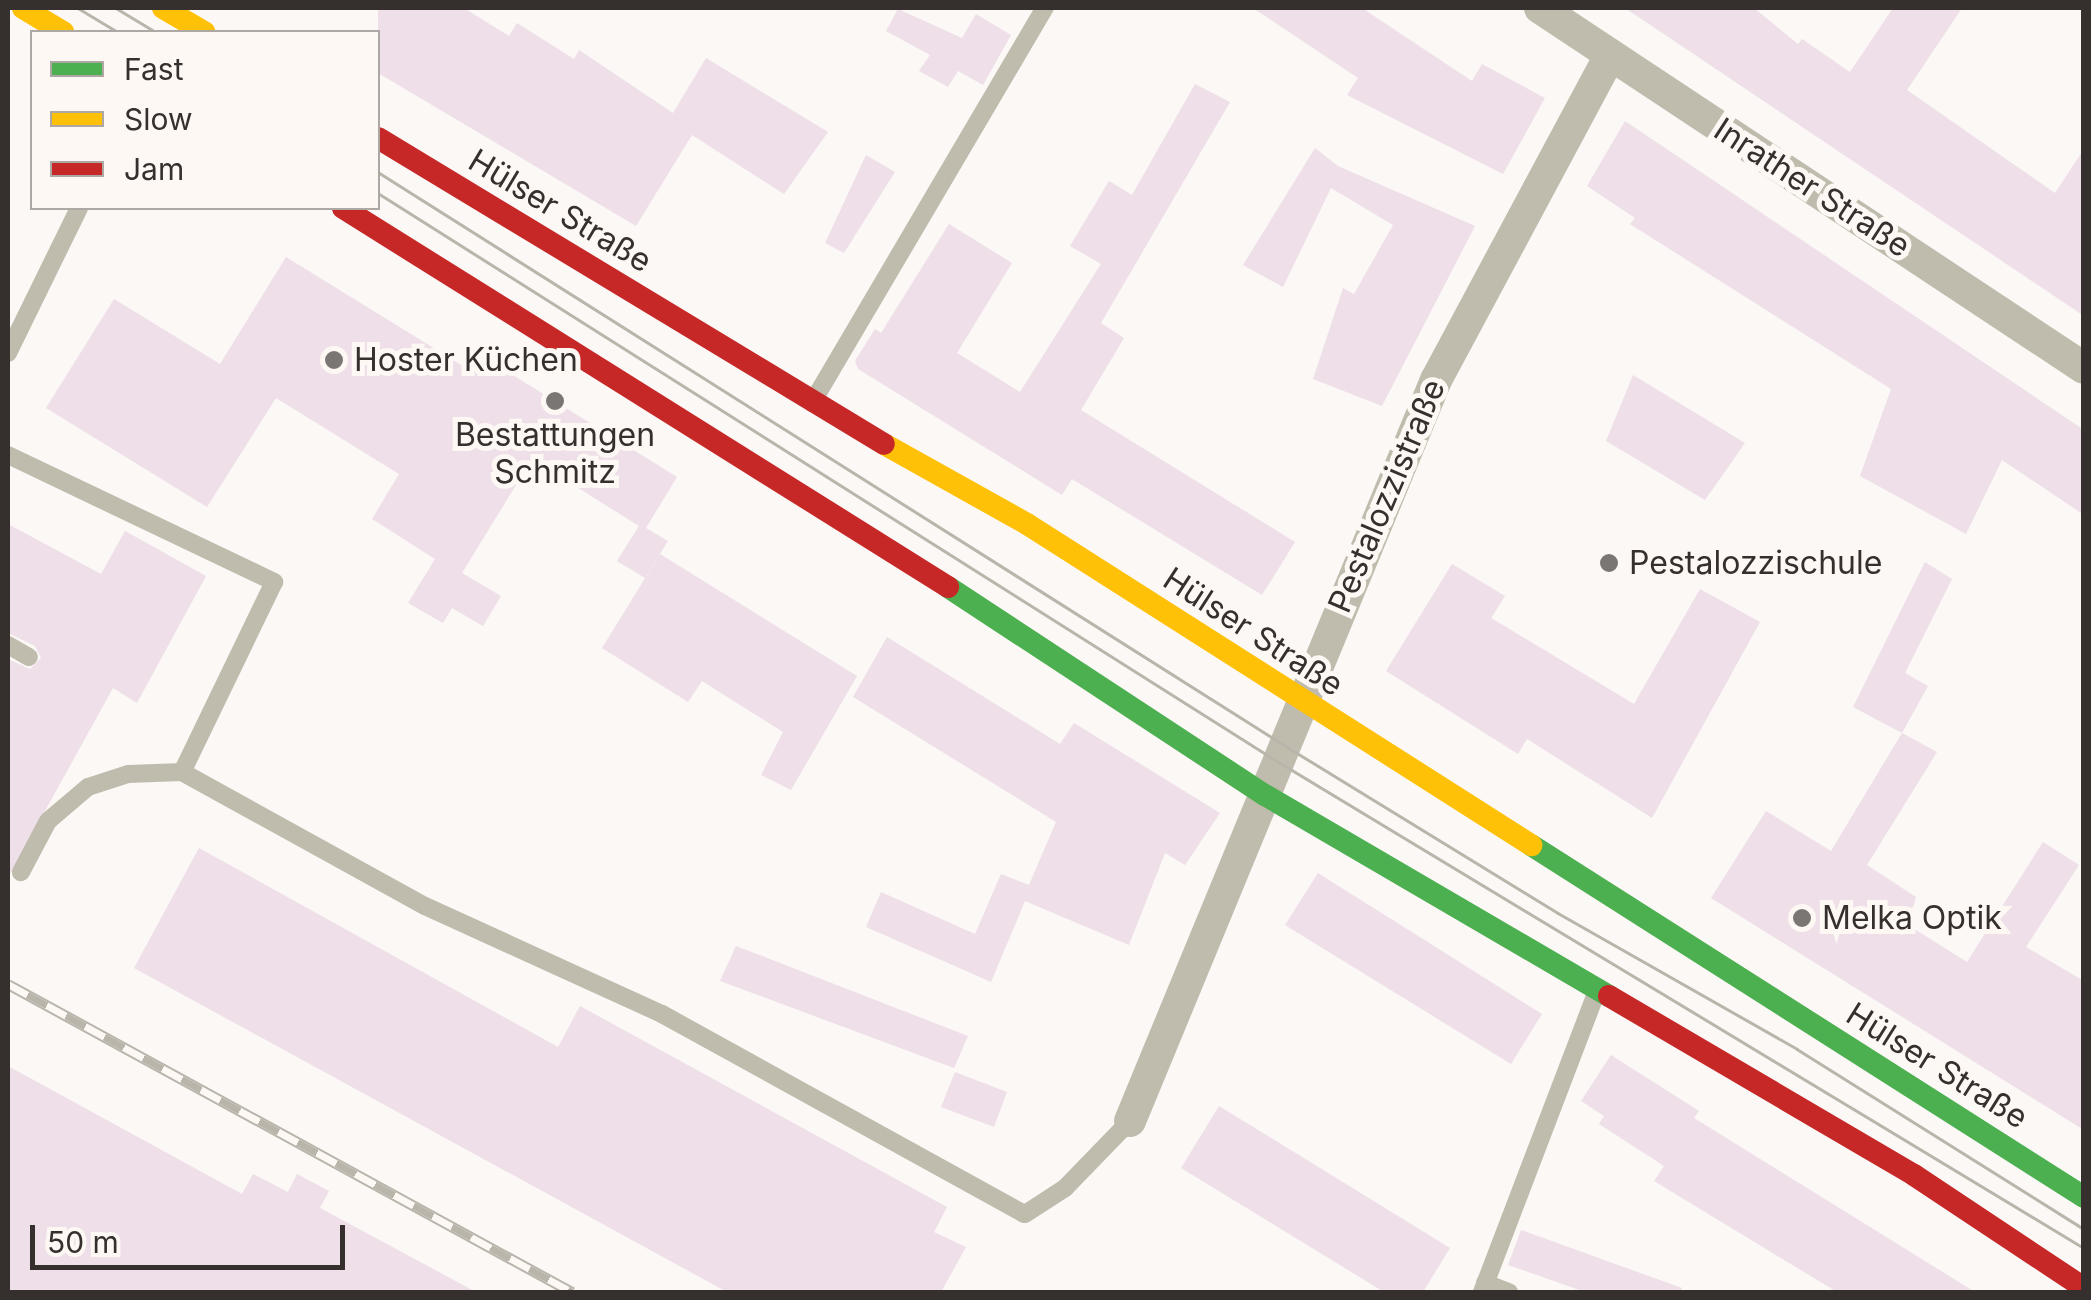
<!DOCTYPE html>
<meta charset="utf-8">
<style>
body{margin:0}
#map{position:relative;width:2091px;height:1300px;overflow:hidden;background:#fbf8f6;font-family:Inter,sans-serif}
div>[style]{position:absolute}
.building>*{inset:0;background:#eedfe8}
.lane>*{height:18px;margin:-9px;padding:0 9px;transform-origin:9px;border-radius:9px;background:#c0bcad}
.street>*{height:32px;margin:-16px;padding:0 16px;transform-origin:16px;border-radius:16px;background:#c0bcad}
.fast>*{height:22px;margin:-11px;padding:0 11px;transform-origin:11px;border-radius:11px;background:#4caf50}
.slow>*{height:22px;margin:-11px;padding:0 11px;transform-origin:11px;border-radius:11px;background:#ffc107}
.jam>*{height:22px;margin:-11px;padding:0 11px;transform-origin:11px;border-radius:11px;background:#c62828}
.tram>*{height:2.5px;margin:-1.25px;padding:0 1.25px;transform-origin:1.25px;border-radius:1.25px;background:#b9b5ab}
.rail>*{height:11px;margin-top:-5.5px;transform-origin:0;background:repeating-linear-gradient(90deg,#fdf8f4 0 22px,#b9b5ab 0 44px);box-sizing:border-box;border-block:2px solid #b9b5ab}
.dots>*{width:28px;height:28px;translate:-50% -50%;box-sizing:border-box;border:5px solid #fdf8f4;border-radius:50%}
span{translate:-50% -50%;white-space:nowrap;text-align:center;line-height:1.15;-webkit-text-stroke:10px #fdf8f4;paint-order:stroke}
.street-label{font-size:32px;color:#35302d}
.poi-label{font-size:32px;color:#35302d}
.left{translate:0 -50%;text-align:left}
.frame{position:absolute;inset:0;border:10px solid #35302d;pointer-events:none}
.legend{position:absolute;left:30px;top:30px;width:350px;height:180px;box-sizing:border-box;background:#fdf8f4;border:2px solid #ada8a4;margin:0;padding:12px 18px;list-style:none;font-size:30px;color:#35302d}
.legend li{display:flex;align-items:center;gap:20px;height:50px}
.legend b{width:50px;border:2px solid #ada8a4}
.scale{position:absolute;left:30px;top:1225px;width:315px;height:45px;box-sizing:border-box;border:5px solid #35302d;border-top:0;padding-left:12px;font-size:30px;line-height:35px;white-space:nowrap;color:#35302d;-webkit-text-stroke:8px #fdf8f4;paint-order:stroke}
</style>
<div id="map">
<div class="building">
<i style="clip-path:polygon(378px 8px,464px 8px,509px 36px,517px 23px,574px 59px,579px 50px,673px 113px,706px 58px,828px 132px,784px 194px,692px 135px,636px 226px,378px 73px)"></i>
<i style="clip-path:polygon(1253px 8px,1362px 8px,1472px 81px,1482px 64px,1545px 98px,1503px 174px,1347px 95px,1358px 78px)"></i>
<i style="clip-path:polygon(1625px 8px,1754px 8px,1798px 44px,1802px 39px,1850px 72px,1893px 8px,1962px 8px,1907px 90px,2055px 193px,2084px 149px,2084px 316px)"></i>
<i style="clip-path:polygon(898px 9px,962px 38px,976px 14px,1011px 35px,983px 85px,958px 71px,948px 87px,919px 71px,930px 55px,886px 31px)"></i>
<i style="clip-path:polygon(1195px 84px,1230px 102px,1101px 323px,1124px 338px,1081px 410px,1295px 542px,1262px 595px,1072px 479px,1062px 495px,858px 369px,855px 361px,875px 329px,881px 333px,949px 224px,1012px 263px,957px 353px,1020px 392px,1101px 264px,1070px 246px,1109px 181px,1132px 195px)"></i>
<i style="clip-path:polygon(1625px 121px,2084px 430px,2084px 515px,2002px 460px,1966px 534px,1860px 476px,1891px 389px,1630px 224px,1635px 218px,1587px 186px)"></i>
<i style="clip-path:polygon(1315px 148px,1338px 166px,1475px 226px,1382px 406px,1313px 379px,1343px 288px,1354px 294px,1393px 225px,1331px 188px,1283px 287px,1243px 265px)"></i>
<i style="clip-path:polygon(866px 155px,895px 172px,844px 253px,825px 243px)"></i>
<i style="clip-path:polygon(286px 257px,466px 368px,476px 352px,677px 477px,646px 528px,668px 541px,645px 578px,617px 561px,639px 526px,532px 459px,462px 573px,501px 596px,483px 626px,452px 608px,443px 623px,408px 603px,435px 559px,372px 519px,399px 474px,276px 398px,207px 507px,46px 408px,114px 299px,220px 364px)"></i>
<i style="clip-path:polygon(1633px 375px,1745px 443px,1705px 500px,1606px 441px)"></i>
<i style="clip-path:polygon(8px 524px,101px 574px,125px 531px,206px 576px,137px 703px,113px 688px,8px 878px,8px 659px,30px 669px,41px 658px,35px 646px,8px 633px)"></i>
<i style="clip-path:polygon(660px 554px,857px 676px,791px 790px,761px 775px,783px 732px,702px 681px,688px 702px,602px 648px)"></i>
<i style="clip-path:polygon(1925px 562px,1952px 579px,1905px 673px,1928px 686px,1902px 733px,1853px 707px)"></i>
<i style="clip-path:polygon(1452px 564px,1505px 596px,1491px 618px,1634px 704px,1700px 589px,1760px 622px,1652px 818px,1527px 739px,1518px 754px,1386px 671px)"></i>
<i style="clip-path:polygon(887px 637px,1060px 744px,1074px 723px,1220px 813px,1185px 865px,1165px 853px,1129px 945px,1025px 901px,991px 982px,866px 927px,881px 892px,975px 934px,1001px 874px,1029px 885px,1056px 822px,853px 697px)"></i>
<i style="clip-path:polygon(1902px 733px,1937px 752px,1867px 865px,1916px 897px,1908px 925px,1967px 962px,2043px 842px,2079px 865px,2026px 947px,2084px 981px,2084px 1130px,1711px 898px,1766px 811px,1831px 851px)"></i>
<i style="clip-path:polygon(199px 848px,558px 1047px,580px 1006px,947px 1207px,934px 1232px,966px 1247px,941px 1292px,727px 1292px,134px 968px)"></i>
<i style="clip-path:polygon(1318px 873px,1542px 1014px,1511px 1064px,1285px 925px)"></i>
<i style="clip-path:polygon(736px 946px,968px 1036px,954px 1068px,720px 981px)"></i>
<i style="clip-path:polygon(1611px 1055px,1699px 1111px,1694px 1118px,1975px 1292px,1837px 1292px,1654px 1181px,1664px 1166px,1599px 1124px,1604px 1116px,1581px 1101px)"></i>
<i style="clip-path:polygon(8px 1066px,242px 1194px,253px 1174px,288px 1192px,297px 1174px,329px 1191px,320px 1208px,476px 1292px,8px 1292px)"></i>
<i style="clip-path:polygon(955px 1072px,1007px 1092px,994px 1127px,941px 1107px)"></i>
<i style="clip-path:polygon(1219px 1106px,1450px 1248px,1423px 1292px,1384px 1292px,1181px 1168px)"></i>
<i style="clip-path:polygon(1521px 1230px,1682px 1288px,1681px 1292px,1585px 1292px,1508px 1265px)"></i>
</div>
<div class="lane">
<i style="left:8px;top:353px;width:161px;rotate:-63.9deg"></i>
<i style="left:812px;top:403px;width:459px;rotate:-59.5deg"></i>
<i style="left:8px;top:455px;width:295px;rotate:25.5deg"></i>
<i style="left:274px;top:582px;width:211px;rotate:115.8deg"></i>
<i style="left:182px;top:772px;width:54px;rotate:177.9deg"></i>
<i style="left:128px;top:774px;width:42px;rotate:162deg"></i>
<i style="left:88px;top:787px;width:52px;rotate:139.6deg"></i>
<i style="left:48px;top:821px;width:58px;rotate:117.9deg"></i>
<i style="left:8px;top:645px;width:24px;rotate:30deg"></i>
<i style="left:182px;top:772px;width:277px;rotate:28.9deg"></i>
<i style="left:425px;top:906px;width:260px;rotate:24.5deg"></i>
<i style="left:662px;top:1014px;width:414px;rotate:28.9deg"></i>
<i style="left:1025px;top:1214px;width:48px;rotate:-33deg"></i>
<i style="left:1065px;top:1188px;width:93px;rotate:-45.9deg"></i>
<i style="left:1485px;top:1283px;width:26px;rotate:21deg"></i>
<i style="left:1482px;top:1292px;width:319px;rotate:-69.1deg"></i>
</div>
<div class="street">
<i style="left:1540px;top:8px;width:652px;rotate:33.5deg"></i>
<i style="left:1130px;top:1121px;width:802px;rotate:-67.56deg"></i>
<i style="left:1436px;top:380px;width:369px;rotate:-61.8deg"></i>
</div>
<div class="fast">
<i style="left:948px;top:587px;width:379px;rotate:33.3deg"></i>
<i style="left:1265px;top:795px;width:398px;rotate:30.3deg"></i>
<i style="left:1531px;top:845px;width:656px;rotate:32.48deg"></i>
</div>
<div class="slow">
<i style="left:23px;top:8px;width:47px;rotate:31deg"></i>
<i style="left:163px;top:8px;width:48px;rotate:30.3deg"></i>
<i style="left:884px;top:444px;width:164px;rotate:29.2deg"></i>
<i style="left:1027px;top:524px;width:598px;rotate:32.49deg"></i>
</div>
<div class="jam">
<i style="left:378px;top:138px;width:591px;rotate:31.16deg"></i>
<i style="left:343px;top:208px;width:714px;rotate:32.06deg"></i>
<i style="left:1609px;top:996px;width:354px;rotate:30.4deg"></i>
<i style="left:1914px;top:1175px;width:204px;rotate:33.6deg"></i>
</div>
<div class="tram">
<i style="left:78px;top:8px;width:47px;rotate:31deg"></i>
<i style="left:116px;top:8px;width:47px;rotate:31deg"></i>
<i style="left:378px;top:172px;width:1072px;rotate:32.31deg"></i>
<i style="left:1284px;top:745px;width:321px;rotate:31.5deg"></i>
<i style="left:1558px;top:913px;width:275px;rotate:29.6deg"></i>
<i style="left:1797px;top:1049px;width:339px;rotate:32.1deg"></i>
<i style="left:378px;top:193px;width:1063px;rotate:32.29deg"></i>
<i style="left:1277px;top:761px;width:943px;rotate:31.11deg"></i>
</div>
<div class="rail">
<i style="left:8px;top:984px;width:643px;rotate:28.64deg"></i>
</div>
<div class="dots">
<i style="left:334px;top:360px;background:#7a7673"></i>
<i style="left:555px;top:401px;background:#7a7673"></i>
<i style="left:1609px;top:563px;background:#7a7673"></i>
<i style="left:1802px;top:918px;background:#7a7673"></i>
</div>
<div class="street-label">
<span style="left:1812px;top:188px;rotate:33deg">Inrather Straße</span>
<span style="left:560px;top:211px;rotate:31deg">Hülser Straße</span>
<span style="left:1387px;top:496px;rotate:-67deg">Pestalozzistraße</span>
<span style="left:1253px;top:632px;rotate:33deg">Hülser Straße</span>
<span style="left:1937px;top:1066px;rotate:32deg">Hülser Straße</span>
</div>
<div class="poi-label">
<span class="left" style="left:354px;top:360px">Hoster Küchen</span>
<span style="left:555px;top:454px">Bestattungen<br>Schmitz</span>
<span class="left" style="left:1629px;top:563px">Pestalozzischule</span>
<span class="left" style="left:1822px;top:918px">Melka Optik</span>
</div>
<div class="frame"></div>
<ul class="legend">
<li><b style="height:12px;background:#4caf50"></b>Fast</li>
<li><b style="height:12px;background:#ffc107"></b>Slow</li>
<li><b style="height:12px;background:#c62828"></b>Jam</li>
</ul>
<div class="scale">50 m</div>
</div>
